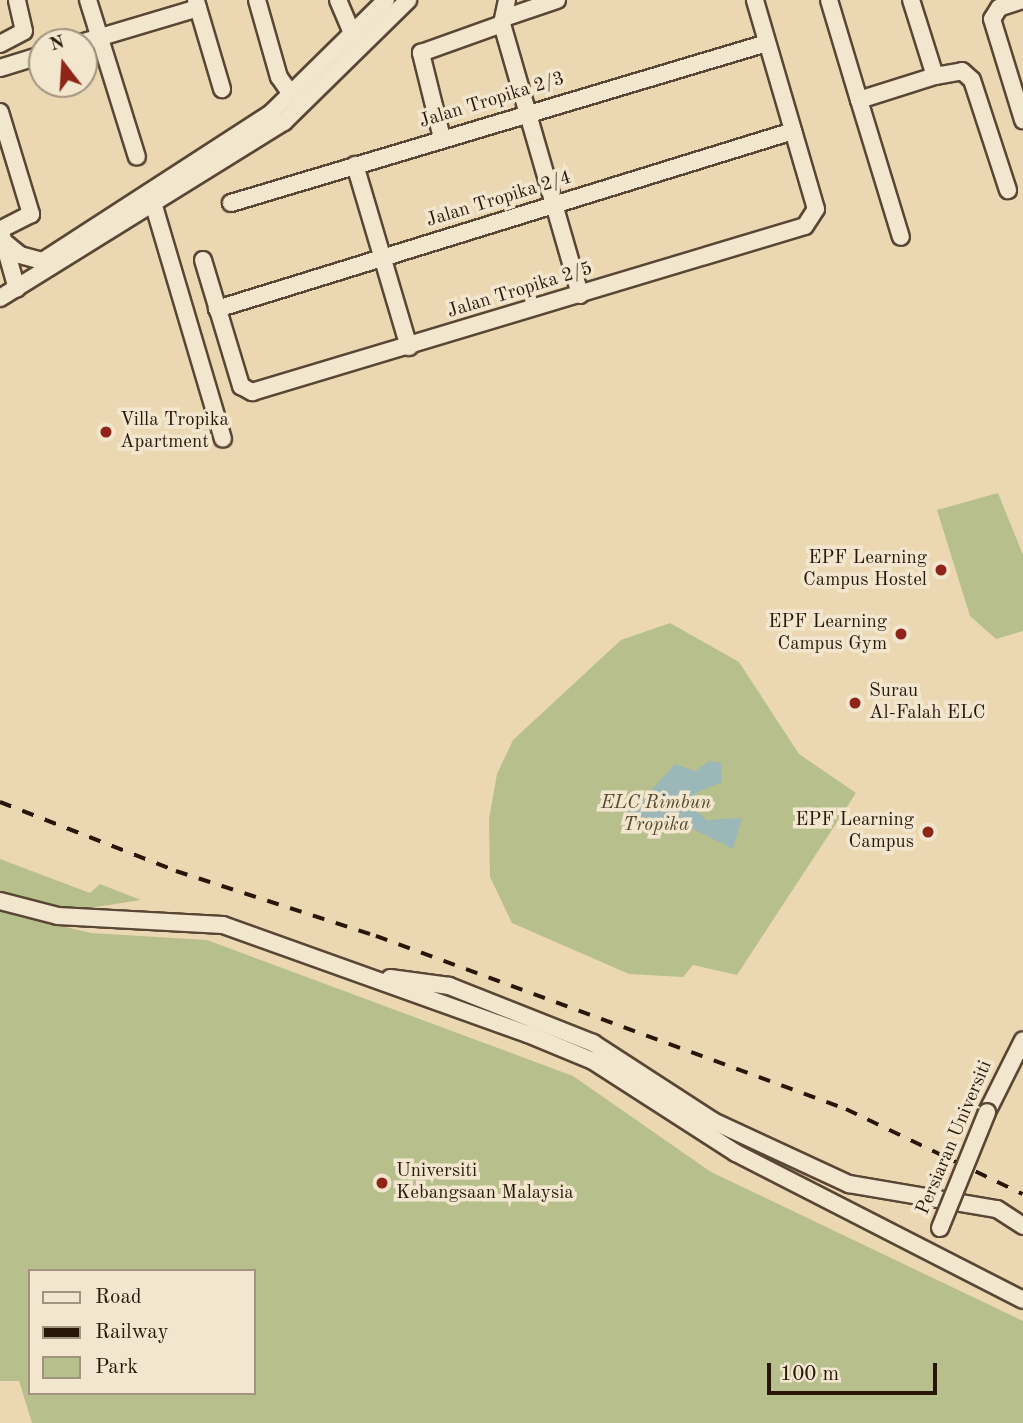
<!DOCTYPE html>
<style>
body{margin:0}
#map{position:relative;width:1023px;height:1423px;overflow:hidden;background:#ebd8b3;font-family:"Old Standard TT",serif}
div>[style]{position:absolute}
.green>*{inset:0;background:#b7bf8c}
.water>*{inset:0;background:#9cb7b7}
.roads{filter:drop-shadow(2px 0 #594634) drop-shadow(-2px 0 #594634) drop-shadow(0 2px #594634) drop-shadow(0 -2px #594634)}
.minor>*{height:16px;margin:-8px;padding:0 8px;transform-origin:8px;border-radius:8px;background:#f2e6ce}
.rail>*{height:3.5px;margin-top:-1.75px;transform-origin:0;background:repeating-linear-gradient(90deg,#281609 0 12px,transparent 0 24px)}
.bridges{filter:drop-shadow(2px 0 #594634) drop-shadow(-2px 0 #594634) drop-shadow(0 2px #594634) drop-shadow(0 -2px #594634)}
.minor-bridge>*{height:16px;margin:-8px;padding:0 8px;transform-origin:8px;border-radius:8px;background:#f2e6ce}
.dots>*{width:19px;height:19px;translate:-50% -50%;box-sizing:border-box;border:4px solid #f2e6ce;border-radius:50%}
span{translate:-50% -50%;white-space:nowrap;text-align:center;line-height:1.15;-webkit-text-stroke:7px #f2e6ce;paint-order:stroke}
.street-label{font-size:19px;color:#281609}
.poi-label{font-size:19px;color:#281609}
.left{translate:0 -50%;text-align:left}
.right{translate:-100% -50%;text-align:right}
.park-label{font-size:19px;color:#534930;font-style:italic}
.legend{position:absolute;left:28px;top:1269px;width:228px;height:126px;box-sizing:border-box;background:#f2e6ce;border:2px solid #a1937f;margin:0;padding:9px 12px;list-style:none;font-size:21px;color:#281609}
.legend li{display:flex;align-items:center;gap:14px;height:35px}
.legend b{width:35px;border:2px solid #a1937f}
.north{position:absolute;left:28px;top:28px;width:70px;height:70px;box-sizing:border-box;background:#f2e6ce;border:2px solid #a1937f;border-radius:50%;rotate:343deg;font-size:19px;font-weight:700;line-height:28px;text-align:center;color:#281609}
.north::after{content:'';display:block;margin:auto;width:24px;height:32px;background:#8f2418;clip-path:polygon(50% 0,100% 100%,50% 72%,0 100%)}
.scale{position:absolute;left:767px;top:1363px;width:170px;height:32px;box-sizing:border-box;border:4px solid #281609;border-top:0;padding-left:9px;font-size:21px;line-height:24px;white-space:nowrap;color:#281609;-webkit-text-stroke:5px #f2e6ce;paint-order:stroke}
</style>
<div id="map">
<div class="green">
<i style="clip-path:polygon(998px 493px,1023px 555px,1023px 631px,996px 639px,970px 616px,937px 510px)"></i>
<i style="clip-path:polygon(670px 623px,739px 662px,799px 754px,856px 793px,737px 975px,693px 965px,683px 977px,629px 974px,512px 923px,490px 877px,489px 819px,497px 774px,513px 740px,621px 640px)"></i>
<i style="clip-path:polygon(0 859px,90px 893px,100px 884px,141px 900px,64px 912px,0 892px)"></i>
<i style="clip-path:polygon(evenodd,0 911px,91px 933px,207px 940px,573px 1076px,711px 1172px,1023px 1321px,1023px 1423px,32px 1423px,19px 1381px,0 1381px,0 911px,30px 1271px,254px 1271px,254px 1393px,30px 1393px,30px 1271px)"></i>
</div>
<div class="water">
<i style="clip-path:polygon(709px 761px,721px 763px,722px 782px,695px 793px,693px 808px,707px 820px,742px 818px,733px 849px,681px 823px,626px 815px,625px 805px,643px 799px,675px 764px,695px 771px)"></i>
</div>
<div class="roads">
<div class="minor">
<i style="left:88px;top:0;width:164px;rotate:72.7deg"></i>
<i style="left:257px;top:0;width:80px;rotate:74.1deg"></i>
<i style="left:279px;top:77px;width:21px;rotate:55deg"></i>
<i style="left:338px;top:0;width:36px;rotate:67deg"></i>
<i style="left:507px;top:0;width:25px;rotate:102deg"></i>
<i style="left:502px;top:24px;width:282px;rotate:73.9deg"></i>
<i style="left:829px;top:0;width:104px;rotate:73.3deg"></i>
<i style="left:859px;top:100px;width:80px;rotate:-17.5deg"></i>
<i style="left:935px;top:76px;width:80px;rotate:-107.5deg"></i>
<i style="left:1023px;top:0;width:25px;rotate:162deg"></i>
<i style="left:999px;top:8px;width:13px;rotate:122deg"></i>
<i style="left:992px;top:19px;width:106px;rotate:72.9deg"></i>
<i style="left:196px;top:1px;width:92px;rotate:73.5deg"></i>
<i style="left:507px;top:17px;width:53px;rotate:-18.8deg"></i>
<i style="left:84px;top:42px;width:119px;rotate:-16.6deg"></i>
<i style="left:0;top:44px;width:27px;rotate:-28deg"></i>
<i style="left:24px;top:31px;width:32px;rotate:-103deg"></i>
<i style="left:0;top:68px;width:44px;rotate:-17.2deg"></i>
<i style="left:935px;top:76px;width:27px;rotate:-10deg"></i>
<i style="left:962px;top:71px;width:13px;rotate:42deg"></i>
<i style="left:972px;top:80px;width:116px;rotate:71.9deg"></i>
<i style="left:859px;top:100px;width:143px;rotate:73deg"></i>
<i style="left:0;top:112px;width:107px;rotate:73.1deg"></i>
<i style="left:31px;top:214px;width:35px;rotate:153deg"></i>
<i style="left:442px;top:138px;width:88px;rotate:-103.9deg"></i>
<i style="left:421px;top:53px;width:86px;rotate:-19.7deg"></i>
<i style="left:355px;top:165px;width:190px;rotate:73.5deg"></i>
<i style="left:151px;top:196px;width:253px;rotate:73.5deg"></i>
<i style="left:231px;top:203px;width:559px;rotate:-16.62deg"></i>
<i style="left:0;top:229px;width:62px;rotate:74.2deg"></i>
<i style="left:3px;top:241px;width:22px;rotate:39deg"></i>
<i style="left:20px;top:255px;width:23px;rotate:15deg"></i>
<i style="left:44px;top:260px;width:270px;rotate:-32.9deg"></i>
<i style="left:271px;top:113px;width:161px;rotate:-44.5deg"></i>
<i style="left:203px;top:260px;width:132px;rotate:73.2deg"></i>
<i style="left:241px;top:386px;width:13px;rotate:29deg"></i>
<i style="left:252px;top:392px;width:577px;rotate:-16.71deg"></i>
<i style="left:805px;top:226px;width:20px;rotate:-57deg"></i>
<i style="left:816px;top:209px;width:218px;rotate:-106.3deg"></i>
<i style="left:0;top:298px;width:334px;rotate:-31.8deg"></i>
<i style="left:284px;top:122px;width:174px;rotate:-44.5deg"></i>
<i style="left:217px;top:309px;width:603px;rotate:-17.17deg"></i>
<i style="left:0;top:901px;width:60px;rotate:14.5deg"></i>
<i style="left:58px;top:916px;width:165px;rotate:3.1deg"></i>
<i style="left:223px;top:925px;width:324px;rotate:19.7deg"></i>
<i style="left:528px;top:1034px;width:70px;rotate:22.6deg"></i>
<i style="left:593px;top:1061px;width:170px;rotate:32.8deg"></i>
<i style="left:736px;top:1153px;width:322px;rotate:27.1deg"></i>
<i style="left:390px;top:978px;width:60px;rotate:7.7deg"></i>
<i style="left:449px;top:986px;width:155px;rotate:21.6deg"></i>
<i style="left:593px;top:1043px;width:143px;rotate:33deg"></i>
<i style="left:713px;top:1121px;width:150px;rotate:24.9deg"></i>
<i style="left:849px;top:1184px;width:150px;rotate:9.6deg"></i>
<i style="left:997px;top:1209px;width:31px;rotate:33deg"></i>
<i style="left:987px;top:1112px;width:80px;rotate:-63.4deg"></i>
</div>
</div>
<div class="rail">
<i style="left:0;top:802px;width:189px;rotate:21.4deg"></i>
<i style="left:176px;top:871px;width:210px;rotate:18deg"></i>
<i style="left:376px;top:936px;width:501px;rotate:20.21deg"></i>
<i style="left:846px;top:1109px;width:196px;rotate:25.7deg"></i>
</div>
<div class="bridges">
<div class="minor-bridge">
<i style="left:940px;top:1228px;width:125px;rotate:-67.9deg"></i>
</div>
</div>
<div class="dots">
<i style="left:106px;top:432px;background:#8f2418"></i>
<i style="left:941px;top:570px;background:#8f2418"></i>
<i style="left:901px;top:634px;background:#8f2418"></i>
<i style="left:855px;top:703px;background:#8f2418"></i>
<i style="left:928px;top:832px;background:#8f2418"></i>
<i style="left:382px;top:1183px;background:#8f2418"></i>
</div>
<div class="street-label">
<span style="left:492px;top:101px;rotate:-17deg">Jalan Tropika 2/3</span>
<span style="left:499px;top:200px;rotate:-17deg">Jalan Tropika 2/4</span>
<span style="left:520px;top:291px;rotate:-17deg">Jalan Tropika 2/5</span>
<span style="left:955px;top:1138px;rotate:-67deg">Persiaran Universiti</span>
</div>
<div class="poi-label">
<span class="left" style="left:120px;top:432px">Villa Tropika<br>Apartment</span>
<span class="right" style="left:927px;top:570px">EPF Learning<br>Campus Hostel</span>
<span class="right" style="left:887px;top:634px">EPF Learning<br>Campus Gym</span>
<span class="left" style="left:869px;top:703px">Surau<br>Al-Falah ELC</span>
<span class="right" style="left:914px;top:832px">EPF Learning<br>Campus</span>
<span class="left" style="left:396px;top:1183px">Universiti<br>Kebangsaan Malaysia</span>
</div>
<div class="park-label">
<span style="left:656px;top:815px">ELC Rimbun<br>Tropika</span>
</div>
<ul class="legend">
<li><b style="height:9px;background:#f2e6ce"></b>Road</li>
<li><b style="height:9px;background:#281609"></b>Railway</li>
<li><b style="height:19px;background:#b7bf8c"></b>Park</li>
</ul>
<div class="north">N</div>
<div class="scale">100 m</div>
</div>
